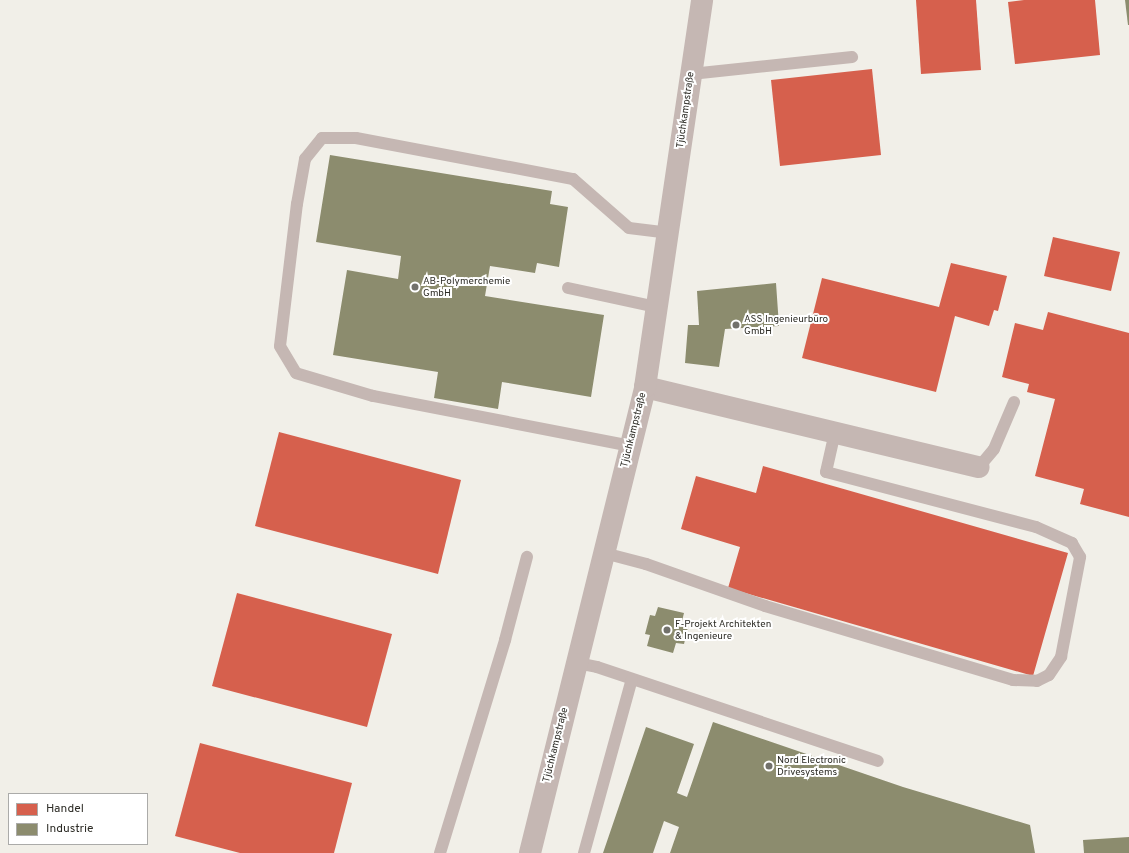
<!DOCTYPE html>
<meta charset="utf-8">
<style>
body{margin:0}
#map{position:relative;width:1129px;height:853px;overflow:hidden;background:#f1efe8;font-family:Overpass,sans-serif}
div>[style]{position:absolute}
.shops>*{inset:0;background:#d6604d}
.industry>*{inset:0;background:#8c8c6e}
.lane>*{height:12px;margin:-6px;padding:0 6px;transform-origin:6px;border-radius:6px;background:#c5b7b3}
.street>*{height:22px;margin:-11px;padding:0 11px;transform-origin:11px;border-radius:11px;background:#c5b7b3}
.dots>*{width:11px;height:11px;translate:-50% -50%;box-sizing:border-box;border:2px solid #fff;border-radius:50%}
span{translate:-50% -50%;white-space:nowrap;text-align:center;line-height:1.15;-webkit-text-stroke:4px #fff;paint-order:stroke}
.street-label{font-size:10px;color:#2e2d27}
.poi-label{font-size:10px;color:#2e2d27}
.left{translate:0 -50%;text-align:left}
.legend{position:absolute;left:8px;top:793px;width:140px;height:52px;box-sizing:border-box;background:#fff;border:1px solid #ababa9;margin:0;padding:5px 7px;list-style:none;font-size:12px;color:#2e2d27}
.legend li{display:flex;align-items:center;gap:8px;height:20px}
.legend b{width:20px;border:1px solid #ababa9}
</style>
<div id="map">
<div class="shops">
<i style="clip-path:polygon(916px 0,976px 0,981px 70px,921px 74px)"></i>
<i style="clip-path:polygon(1024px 0,1095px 0,1100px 55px,1015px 64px,1008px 2px)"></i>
<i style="clip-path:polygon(872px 69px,881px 155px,780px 166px,771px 80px)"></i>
<i style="clip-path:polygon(1053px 237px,1120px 252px,1111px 291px,1044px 276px)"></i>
<i style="clip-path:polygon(951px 263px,1007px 276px,998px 311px,994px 310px,989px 326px,955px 316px,936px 392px,802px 358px,822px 278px,939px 307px)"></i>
<i style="clip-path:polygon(1048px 312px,1129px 333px,1129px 517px,1080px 504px,1084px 489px,1035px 476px,1055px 399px,1027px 392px,1029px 384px,1002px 377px,1015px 323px,1043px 330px)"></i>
<i style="clip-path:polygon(279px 432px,461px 480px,438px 574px,255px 526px)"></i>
<i style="clip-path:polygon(763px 466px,1068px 553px,1033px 676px,728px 588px,740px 547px,681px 529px,696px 476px,756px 493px)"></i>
<i style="clip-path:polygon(237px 593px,392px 634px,367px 727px,212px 686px)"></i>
<i style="clip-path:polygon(200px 743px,352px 783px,334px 853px,240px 853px,175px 836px)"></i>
</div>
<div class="industry">
<i style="clip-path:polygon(1125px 0,1129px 0,1129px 25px,1128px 25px)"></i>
<i style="clip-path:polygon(330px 155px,552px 191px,550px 204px,568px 207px,559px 267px,537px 263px,535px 273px,490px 266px,485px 296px,604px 315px,591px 397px,502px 382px,498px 409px,434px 398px,438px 372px,333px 355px,347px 270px,398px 279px,401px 256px,316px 242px)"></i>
<i style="clip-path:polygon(776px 283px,779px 326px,725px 329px,719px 367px,685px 363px,688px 325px,699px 325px,697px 291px)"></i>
<i style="clip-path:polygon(658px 607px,684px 613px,681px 625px,688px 627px,684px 644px,676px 643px,673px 653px,647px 646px,650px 635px,645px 634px,650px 615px,655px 616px)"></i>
<i style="clip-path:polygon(713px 722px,903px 787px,1030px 825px,1035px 853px,670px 853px,679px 827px,664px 821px,653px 853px,603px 853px,646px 727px,694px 744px,677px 793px,687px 797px)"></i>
<i style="clip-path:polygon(1129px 837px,1129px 853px,1084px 853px,1083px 840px)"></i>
</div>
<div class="lane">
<i style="left:691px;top:74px;width:162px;rotate:-6deg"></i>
<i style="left:568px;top:288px;width:91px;rotate:12.1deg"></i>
<i style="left:631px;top:446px;width:263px;rotate:-169deg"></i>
<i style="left:373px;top:396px;width:80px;rotate:-163.4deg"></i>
<i style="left:296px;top:373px;width:31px;rotate:-121deg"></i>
<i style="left:280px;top:346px;width:143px;rotate:-83.2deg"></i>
<i style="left:297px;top:204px;width:46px;rotate:-79.9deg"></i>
<i style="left:305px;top:159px;width:27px;rotate:-51deg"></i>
<i style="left:322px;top:138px;width:34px"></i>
<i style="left:356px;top:138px;width:221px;rotate:10.7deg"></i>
<i style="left:573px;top:179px;width:74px;rotate:41.2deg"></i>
<i style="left:629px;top:228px;width:39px;rotate:7deg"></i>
<i style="left:979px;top:467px;width:23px;rotate:-50deg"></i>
<i style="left:994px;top:449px;width:51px;rotate:-66.9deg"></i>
<i style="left:604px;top:553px;width:43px;rotate:14.7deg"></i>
<i style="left:646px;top:564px;width:126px;rotate:19.4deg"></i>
<i style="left:765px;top:606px;width:259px;rotate:16.6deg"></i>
<i style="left:1013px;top:680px;width:24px;rotate:2deg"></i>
<i style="left:1037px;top:681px;width:13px;rotate:-27deg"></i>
<i style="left:1049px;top:675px;width:22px;rotate:-56deg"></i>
<i style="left:1061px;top:657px;width:102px;rotate:-79.2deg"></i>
<i style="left:1080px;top:557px;width:16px;rotate:-120deg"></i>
<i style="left:1072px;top:543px;width:39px;rotate:-156deg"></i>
<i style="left:1036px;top:527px;width:217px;rotate:-165.3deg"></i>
<i style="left:826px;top:472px;width:41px;rotate:-77.3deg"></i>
<i style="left:577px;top:663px;width:20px;rotate:11deg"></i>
<i style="left:597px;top:667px;width:296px;rotate:18.5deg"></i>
<i style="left:440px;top:853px;width:223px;rotate:-73deg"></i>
<i style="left:505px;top:640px;width:86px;rotate:-75.2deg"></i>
<i style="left:584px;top:853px;width:180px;rotate:-74.6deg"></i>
</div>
<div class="street">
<i style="left:645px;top:387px;width:343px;rotate:13.5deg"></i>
<i style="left:530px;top:853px;width:480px;rotate:-76.1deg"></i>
<i style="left:645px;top:387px;width:391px;rotate:-81.6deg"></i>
</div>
<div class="dots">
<i style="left:415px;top:287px;background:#72716b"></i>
<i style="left:736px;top:325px;background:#72716b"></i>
<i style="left:667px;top:630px;background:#72716b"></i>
<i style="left:769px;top:766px;background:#72716b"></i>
</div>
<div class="street-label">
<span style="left:686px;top:110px;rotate:-82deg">Tjüchkampstraße</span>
<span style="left:634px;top:430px;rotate:-76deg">Tjüchkampstraße</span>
<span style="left:556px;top:745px;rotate:-76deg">Tjüchkampstraße</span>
</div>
<div class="poi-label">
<span class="left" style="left:423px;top:287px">AB-Polymerchemie<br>GmbH</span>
<span class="left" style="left:744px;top:325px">ASS Ingenieurbüro<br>GmbH</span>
<span class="left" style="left:675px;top:630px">F-Projekt Architekten<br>&amp; Ingenieure</span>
<span class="left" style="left:777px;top:766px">Nord Electronic<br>Drivesystems</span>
</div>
<ul class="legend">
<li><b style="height:11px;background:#d6604d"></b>Handel</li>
<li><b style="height:11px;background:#8c8c6e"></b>Industrie</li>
</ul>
</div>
